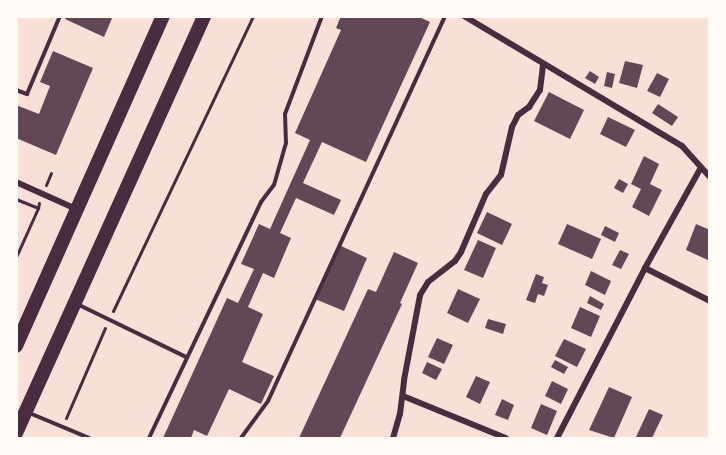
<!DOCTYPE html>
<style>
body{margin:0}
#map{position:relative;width:726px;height:455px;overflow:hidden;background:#f7e1d7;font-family:Ubuntu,sans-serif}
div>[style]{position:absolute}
.building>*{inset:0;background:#644757}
.path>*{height:3px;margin:-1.5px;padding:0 1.5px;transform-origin:1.5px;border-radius:1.5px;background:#4a2c40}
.service>*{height:4px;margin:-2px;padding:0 2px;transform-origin:2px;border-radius:2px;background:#4a2c40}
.minor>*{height:6px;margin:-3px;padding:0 3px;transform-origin:3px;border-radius:3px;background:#4a2c40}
.trunk>*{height:14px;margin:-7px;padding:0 7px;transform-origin:7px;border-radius:7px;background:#4a2c40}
span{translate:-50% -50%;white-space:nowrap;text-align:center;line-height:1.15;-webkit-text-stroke:6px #fffaf5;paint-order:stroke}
.frame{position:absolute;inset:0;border:18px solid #fffaf5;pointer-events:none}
</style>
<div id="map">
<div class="building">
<i style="clip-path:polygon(67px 16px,113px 16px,104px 37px,65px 19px)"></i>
<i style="clip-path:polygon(341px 16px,417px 16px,430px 22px,366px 162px,322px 142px,303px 183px,341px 200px,334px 215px,296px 198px,280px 233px,291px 238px,274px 278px,263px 273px,248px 307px,263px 314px,242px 362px,274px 376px,261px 404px,229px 389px,207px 436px,194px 430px,191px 438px,163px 438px,227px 298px,238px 303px,254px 269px,241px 264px,259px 224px,270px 229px,310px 140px,295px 133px,341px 30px,336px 28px)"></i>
<i style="clip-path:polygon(53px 51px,93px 68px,56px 155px,16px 138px,16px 105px,39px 114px,50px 86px,40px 82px)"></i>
<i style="clip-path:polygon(625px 61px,643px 65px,637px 88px,619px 83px)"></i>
<i style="clip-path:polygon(590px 71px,599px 77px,595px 84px,585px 78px)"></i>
<i style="clip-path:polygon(607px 72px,615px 74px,612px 88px,604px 86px)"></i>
<i style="clip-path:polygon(657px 73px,669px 79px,660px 97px,647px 91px)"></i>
<i style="clip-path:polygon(549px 92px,584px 110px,570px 139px,534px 121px)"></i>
<i style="clip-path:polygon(658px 104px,678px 117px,672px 126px,652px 113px)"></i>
<i style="clip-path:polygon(608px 117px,635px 130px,626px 147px,600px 134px)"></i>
<i style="clip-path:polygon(644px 156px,659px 164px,650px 184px,662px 190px,649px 216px,632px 207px,641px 189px,631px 184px)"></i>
<i style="clip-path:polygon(619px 179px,628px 184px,623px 193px,614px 188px)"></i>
<i style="clip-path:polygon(487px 212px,512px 224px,502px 245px,477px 233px)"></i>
<i style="clip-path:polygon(567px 224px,601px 239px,592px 259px,558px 244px)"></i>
<i style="clip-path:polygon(696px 224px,710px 230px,710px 261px,686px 250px)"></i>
<i style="clip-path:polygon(605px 226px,619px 233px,615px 242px,601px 235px)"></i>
<i style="clip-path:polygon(478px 240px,496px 248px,483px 278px,464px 270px)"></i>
<i style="clip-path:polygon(339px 245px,367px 258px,344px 311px,315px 299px)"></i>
<i style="clip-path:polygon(620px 250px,629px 254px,621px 269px,612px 265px)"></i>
<i style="clip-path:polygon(394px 252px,418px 263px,400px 303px,402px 304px,340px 438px,299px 438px,368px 289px,376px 292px)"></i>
<i style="clip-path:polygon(591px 271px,611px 281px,605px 295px,585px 285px)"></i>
<i style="clip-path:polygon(536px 274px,544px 277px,542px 283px,548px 285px,544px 296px,538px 294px,535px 303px,526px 300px)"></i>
<i style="clip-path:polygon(458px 289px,480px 299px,468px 323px,447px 313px)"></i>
<i style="clip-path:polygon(590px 296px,604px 304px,601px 310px,587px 303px)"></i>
<i style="clip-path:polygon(580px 307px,600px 316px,591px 337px,571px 328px)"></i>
<i style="clip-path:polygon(488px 319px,506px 324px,503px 334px,485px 328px)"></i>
<i style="clip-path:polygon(437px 338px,453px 345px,444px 364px,428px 357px)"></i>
<i style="clip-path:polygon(564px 339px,586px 349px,577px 367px,555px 356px)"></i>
<i style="clip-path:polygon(555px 360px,568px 367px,564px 374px,551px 367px)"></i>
<i style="clip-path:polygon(427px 362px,442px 369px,436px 380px,422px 373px)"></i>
<i style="clip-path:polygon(476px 376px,490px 382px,480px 404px,466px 397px)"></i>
<i style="clip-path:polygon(552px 381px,568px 389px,561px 404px,545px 396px)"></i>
<i style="clip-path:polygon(609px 387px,632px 397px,614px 438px,589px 430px)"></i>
<i style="clip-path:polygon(502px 399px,514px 405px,508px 420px,495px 415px)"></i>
<i style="clip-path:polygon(541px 404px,557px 411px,547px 435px,531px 428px)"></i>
<i style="clip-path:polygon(649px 409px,663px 415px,652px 438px,638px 438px,636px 437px)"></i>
</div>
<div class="path">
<i style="left:46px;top:185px;width:13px;rotate:-67deg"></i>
<i style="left:16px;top:199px;width:24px;rotate:22deg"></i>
<i style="left:38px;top:208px;width:5px;rotate:-79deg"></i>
<i style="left:16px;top:257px;width:54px;rotate:-65.8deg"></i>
<i style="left:113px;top:311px;width:327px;rotate:-64.6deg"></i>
<i style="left:66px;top:418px;width:98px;rotate:-66.6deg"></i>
</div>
<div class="service">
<i style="left:16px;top:90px;width:12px;rotate:20deg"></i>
<i style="left:27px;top:94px;width:85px;rotate:-67.1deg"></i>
<i style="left:77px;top:304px;width:121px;rotate:25.9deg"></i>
<i style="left:27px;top:412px;width:67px;rotate:22.8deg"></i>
<i style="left:149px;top:438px;width:261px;rotate:-64.6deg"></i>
<i style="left:261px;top:202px;width:21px;rotate:-53deg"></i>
<i style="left:274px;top:185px;width:44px;rotate:-74.1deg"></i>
<i style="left:286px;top:143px;width:29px;rotate:-92deg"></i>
<i style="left:285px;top:114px;width:105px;rotate:-69.3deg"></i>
<i style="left:241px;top:438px;width:46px;rotate:-53.9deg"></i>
<i style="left:268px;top:401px;width:424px;rotate:-65.3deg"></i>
</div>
<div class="minor">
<i style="left:464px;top:16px;width:254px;rotate:30.8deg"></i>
<i style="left:682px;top:146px;width:42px;rotate:47.9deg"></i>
<i style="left:16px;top:182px;width:66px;rotate:24.2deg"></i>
<i style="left:645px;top:268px;width:73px;rotate:26.9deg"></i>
<i style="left:403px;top:396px;width:111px;rotate:22.2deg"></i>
<i style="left:393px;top:438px;width:25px;rotate:-74deg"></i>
<i style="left:400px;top:414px;width:34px;rotate:-83deg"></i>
<i style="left:404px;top:380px;width:86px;rotate:-79.3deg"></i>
<i style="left:420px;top:295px;width:15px;rotate:-58deg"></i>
<i style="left:428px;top:282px;width:34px;rotate:-38deg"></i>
<i style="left:455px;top:261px;width:11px;rotate:-56deg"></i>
<i style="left:461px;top:252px;width:63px;rotate:-66.7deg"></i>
<i style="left:486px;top:194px;width:24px;rotate:-52deg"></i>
<i style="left:501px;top:175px;width:49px;rotate:-77.1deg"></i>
<i style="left:512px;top:127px;width:13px;rotate:-63deg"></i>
<i style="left:518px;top:115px;width:14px;rotate:-36deg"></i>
<i style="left:529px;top:107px;width:20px;rotate:-57deg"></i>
<i style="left:540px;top:90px;width:25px;rotate:-83deg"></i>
<i style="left:557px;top:438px;width:191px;rotate:-62.6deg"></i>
<i style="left:645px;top:268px;width:113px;rotate:-60.9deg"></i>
</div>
<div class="trunk">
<i style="left:16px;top:346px;width:361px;rotate:-66deg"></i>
<i style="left:16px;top:433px;width:457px;rotate:-65.7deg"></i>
</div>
<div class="frame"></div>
</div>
